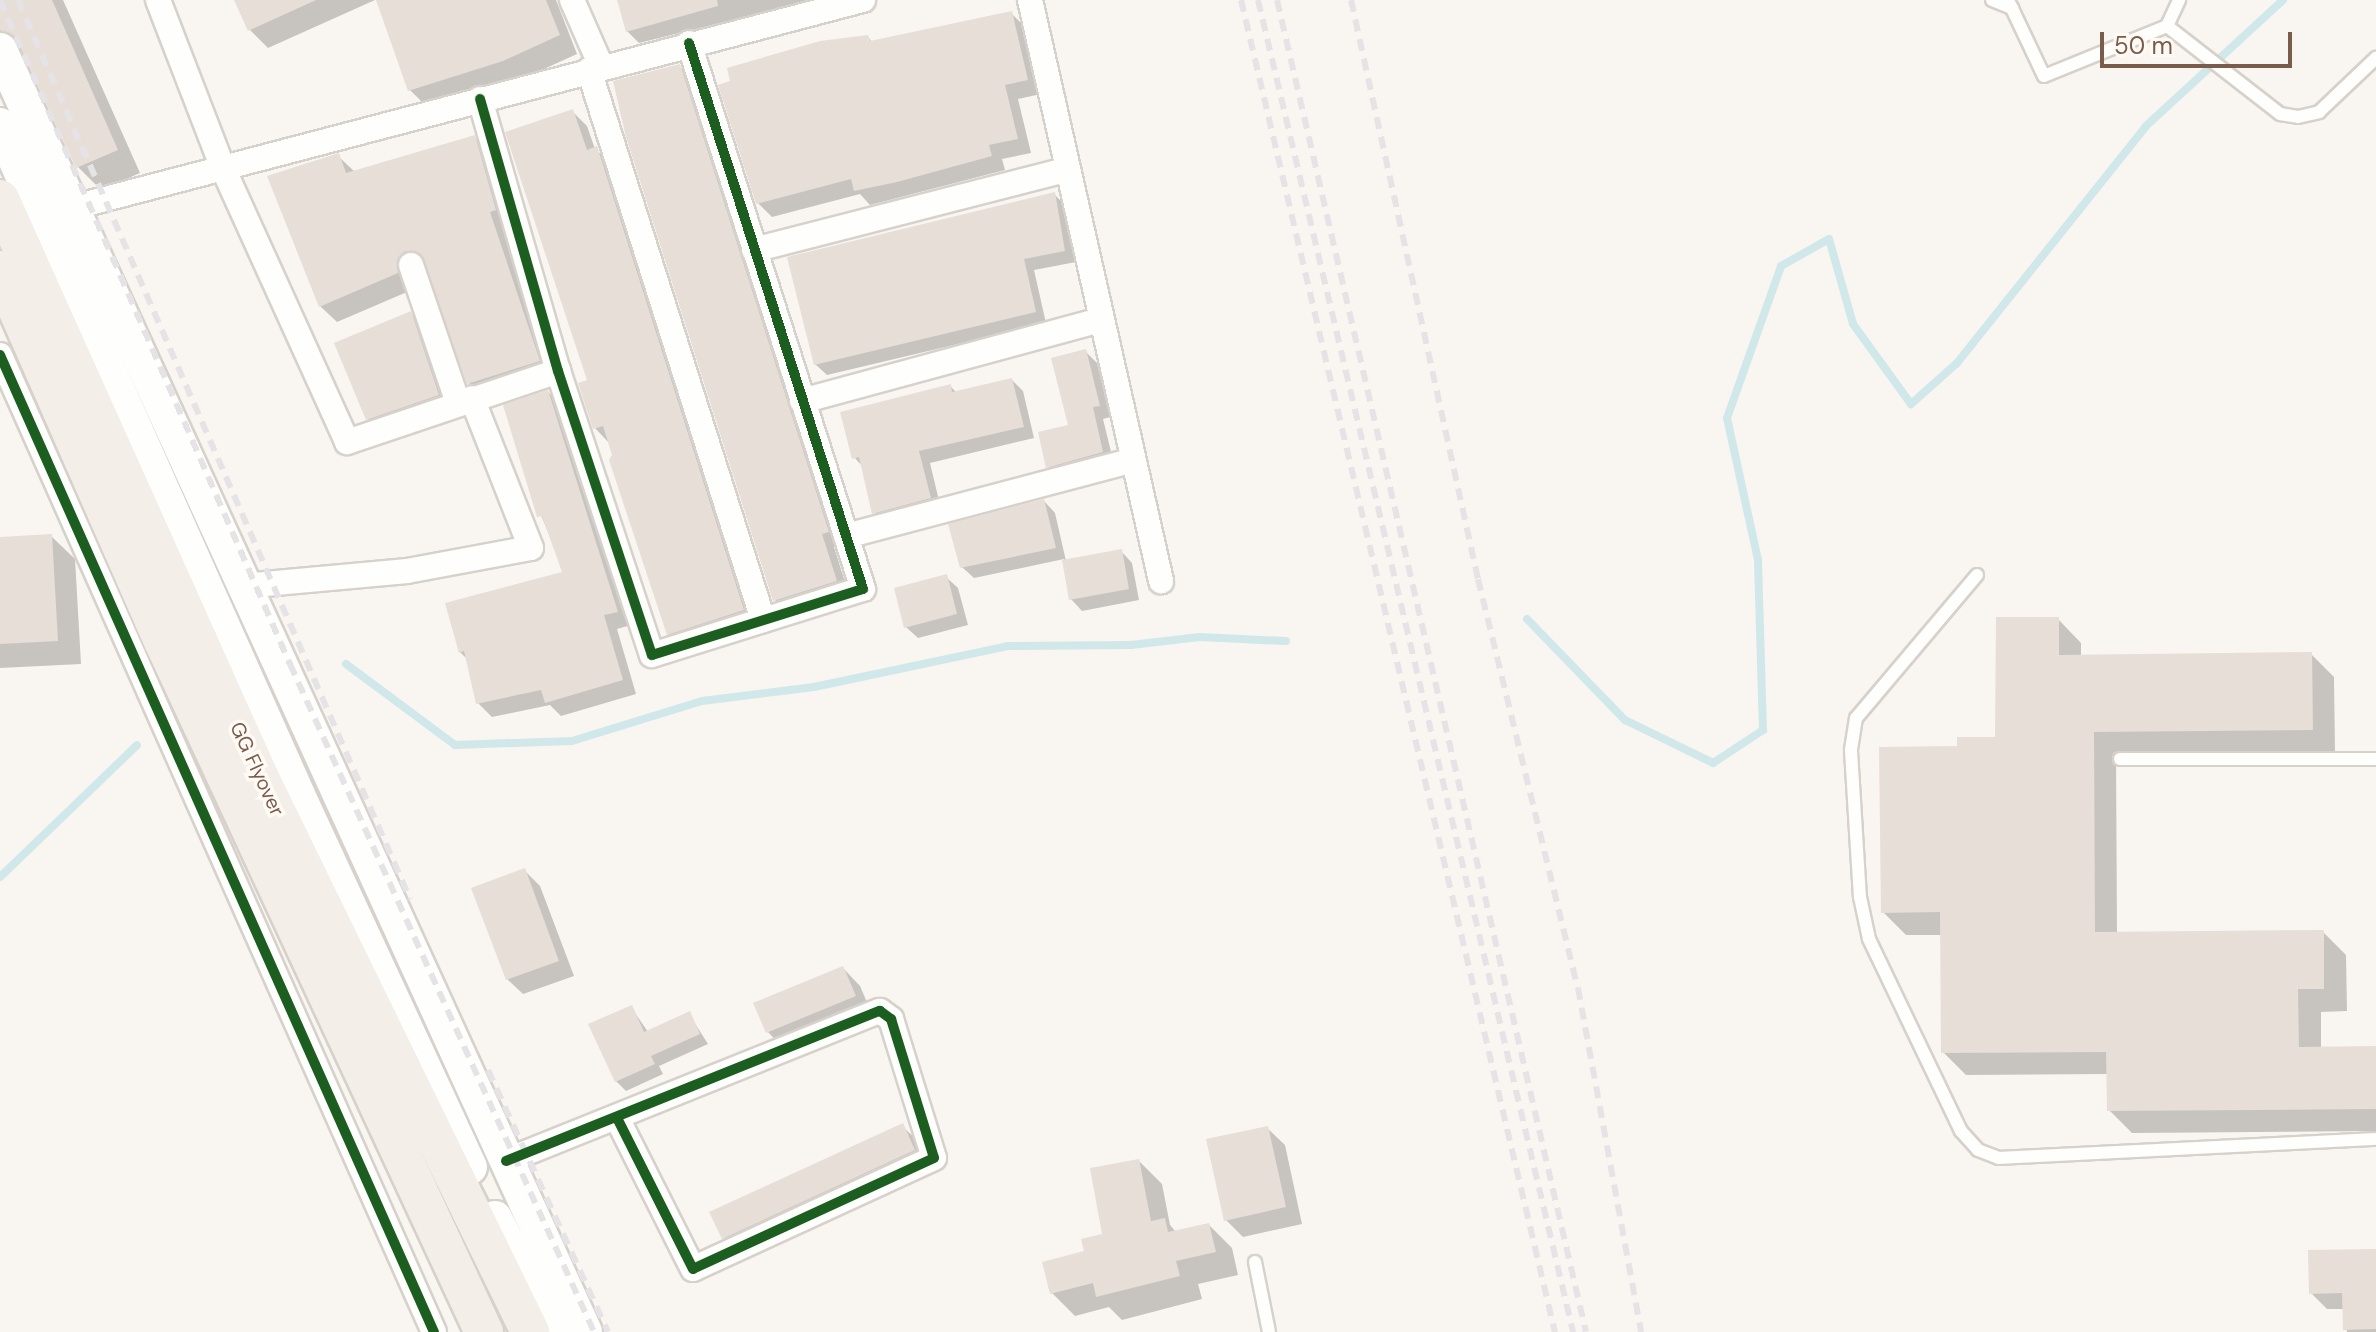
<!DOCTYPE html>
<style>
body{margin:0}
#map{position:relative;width:2376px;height:1332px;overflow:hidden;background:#f9f5f0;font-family:"DM Sans",sans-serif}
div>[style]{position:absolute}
.shadow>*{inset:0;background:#0003}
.stream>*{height:8px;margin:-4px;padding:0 4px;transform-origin:4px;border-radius:4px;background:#d0e8ea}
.building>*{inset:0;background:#e6ded7}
.roads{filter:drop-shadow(2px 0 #d7d1cb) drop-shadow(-2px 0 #d7d1cb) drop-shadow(0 2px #d7d1cb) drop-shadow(0 -2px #d7d1cb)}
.service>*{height:12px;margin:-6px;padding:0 6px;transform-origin:6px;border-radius:6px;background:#fefefd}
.minor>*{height:24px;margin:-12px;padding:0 12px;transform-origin:12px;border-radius:12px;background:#fefefd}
.secondary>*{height:34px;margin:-17px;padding:0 17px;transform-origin:17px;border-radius:17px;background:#fefefd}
.primary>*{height:38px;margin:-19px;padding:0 19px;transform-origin:19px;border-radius:19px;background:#f3eee8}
.rail>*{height:6px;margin-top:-3px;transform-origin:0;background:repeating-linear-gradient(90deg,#e6e3e7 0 12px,transparent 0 20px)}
.cycleway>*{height:10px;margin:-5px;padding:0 5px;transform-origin:5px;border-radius:5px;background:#1b5e20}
span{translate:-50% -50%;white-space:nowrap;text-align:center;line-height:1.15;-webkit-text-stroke:7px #fffaf3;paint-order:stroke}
.street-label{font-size:20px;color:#7a5c4d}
.scale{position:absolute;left:2100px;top:32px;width:192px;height:36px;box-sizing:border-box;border:4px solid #7a5c4d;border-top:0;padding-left:10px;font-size:24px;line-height:28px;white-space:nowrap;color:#7a5c4d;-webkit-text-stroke:6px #fffaf3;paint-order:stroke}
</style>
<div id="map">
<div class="shadow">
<i style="clip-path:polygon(0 0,63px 0,140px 173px,101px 190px,78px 167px,25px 53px,0 62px)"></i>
<i style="clip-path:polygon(236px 0,375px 0,268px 48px,249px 29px)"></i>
<i style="clip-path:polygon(378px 0,556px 0,577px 54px,522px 79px,428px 108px,410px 90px)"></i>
<i style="clip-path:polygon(619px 0,813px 0,639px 43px,627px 31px)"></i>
<i style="clip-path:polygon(1011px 13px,1025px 27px,1041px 94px,1018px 99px,1031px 153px,1002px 159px,1005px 170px,870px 205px,860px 194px,772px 217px,758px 203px,868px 37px,873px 43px)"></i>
<i style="clip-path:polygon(679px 66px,693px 79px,841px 545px,834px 547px,849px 595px,788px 614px,775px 600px)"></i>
<i style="clip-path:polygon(572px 111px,587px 126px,595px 149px,612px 164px,758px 625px,683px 649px,668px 634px,610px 444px,595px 428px)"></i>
<i style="clip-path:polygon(474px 137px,490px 153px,555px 378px,485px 399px,469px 383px,430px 267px,415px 272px,414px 289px,337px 322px,320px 306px,338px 156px,355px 172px)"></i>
<i style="clip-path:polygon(1054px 194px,1065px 205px,1076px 262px,1034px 270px,1046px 323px,827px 375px,815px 364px)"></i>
<i style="clip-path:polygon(410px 313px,428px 331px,456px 413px,385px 436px,368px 419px)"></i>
<i style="clip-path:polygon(1086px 352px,1097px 363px,1110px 417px,1103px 419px,1114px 464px,1059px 478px,1048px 467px,1070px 427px)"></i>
<i style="clip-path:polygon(1012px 380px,1023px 391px,1034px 438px,930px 463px,941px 509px,886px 524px,874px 512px,863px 467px,854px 457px,950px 386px,957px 393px)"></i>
<i style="clip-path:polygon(548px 392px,562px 406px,631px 625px,617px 629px,636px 694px,561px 716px,550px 705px,492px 717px,478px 703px,468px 660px,460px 652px,565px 573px,529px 486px)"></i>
<i style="clip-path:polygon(1044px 501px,1055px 513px,1066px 561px,1121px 551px,1132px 563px,1139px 600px,1082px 611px,1071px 599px,1064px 559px,974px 578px,962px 567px)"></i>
<i style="clip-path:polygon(51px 536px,75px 559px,81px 664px,0 668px,0 539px)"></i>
<i style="clip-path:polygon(946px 577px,958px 588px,968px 625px,918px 638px,906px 627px)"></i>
<i style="clip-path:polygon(2058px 619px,2081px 643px,2081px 657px,2311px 654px,2334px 677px,2335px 752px,2116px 754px,2117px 933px,2323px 932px,2346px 955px,2347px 1011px,2321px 1012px,2321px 1048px,2376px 1048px,2376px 1131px,2132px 1133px,2109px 1110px,2108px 1074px,1966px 1075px,1943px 1052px,1942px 935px,1906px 935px,1883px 912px,1959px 748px,1997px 739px)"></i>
<i style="clip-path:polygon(525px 871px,540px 886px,574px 976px,523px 994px,507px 979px)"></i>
<i style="clip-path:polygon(843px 968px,860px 986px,872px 1014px,785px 1050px,768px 1032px)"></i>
<i style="clip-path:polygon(631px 1007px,648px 1032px,689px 1014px,708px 1044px,659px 1066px,663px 1074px,626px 1091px,616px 1081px)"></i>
<i style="clip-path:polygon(902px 1126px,920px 1143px,931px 1168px,742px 1255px,724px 1238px)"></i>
<i style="clip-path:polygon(1267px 1128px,1285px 1145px,1302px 1224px,1243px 1237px,1226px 1220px)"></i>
<i style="clip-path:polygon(1139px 1161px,1162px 1184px,1170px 1225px,1176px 1232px,1209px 1225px,1232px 1248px,1238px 1275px,1198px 1284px,1202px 1299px,1122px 1320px,1109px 1307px,1075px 1316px,1052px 1293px,1105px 1235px)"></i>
<i style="clip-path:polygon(2376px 1251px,2376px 1332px,2347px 1332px,2344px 1309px,2327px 1309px,2311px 1293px)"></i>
</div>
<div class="stream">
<i style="left:1527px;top:619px;width:141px;rotate:45.9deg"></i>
<i style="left:1625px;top:720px;width:98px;rotate:26deg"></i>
<i style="left:1713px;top:763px;width:60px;rotate:-33.4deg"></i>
<i style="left:1763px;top:730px;width:170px;rotate:-91.7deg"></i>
<i style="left:1758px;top:560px;width:145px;rotate:-102.3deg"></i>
<i style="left:1727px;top:418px;width:161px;rotate:-70.4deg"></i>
<i style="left:1781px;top:266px;width:55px;rotate:-29.4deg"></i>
<i style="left:1829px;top:239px;width:88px;rotate:74.2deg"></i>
<i style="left:1853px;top:324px;width:99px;rotate:54.1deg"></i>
<i style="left:1911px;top:404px;width:62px;rotate:-41.7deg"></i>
<i style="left:1957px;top:363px;width:303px;rotate:-51.4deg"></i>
<i style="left:2146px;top:126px;width:186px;rotate:-42.6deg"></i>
<i style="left:346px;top:664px;width:136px;rotate:36.6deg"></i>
<i style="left:455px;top:745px;width:117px;rotate:-2deg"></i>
<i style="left:572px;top:741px;width:136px;rotate:-17.1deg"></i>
<i style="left:702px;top:701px;width:113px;rotate:-7.1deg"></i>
<i style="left:814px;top:687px;width:198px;rotate:-11.9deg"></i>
<i style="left:1008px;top:646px;width:123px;rotate:-0.5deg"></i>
<i style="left:1131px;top:645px;width:69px;rotate:-6.6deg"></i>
<i style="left:1200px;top:637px;width:86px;rotate:2.7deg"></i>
<i style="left:0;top:877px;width:190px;rotate:-43.9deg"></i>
</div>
<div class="building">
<i style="clip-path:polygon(0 0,52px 0,118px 150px,76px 168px,18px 42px,0 30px)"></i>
<i style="clip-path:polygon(234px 0,316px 0,248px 31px)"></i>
<i style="clip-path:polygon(376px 0,546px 0,560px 35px,503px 61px,408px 91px)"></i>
<i style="clip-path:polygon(617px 0,717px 0,718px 6px,626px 32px)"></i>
<i style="clip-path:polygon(1012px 11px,1028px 80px,1005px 85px,1018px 139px,989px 145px,992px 156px,897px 182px,854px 191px,851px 179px,756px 204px,718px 85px,730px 81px,727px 68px,820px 41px,868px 35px,870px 41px)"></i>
<i style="clip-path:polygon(680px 64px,829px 532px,822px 534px,837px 581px,773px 601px,626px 137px,613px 81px)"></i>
<i style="clip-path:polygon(573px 109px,587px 150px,597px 146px,744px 610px,667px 635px,609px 460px,612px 455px,603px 426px,593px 429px,578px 383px,587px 380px,505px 132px)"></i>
<i style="clip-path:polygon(475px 135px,496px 210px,490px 212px,540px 361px,467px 384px,421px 254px,405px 251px,397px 261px,398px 273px,319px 307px,267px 176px,339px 153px,346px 173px)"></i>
<i style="clip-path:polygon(1055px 192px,1065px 251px,1024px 259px,1036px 312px,814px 365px,787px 257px)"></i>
<i style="clip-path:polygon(411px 311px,439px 395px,366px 420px,334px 343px)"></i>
<i style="clip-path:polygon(1086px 349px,1100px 406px,1093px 407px,1103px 452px,1046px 468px,1038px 432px,1068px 425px,1051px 358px)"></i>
<i style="clip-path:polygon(1012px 378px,1024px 427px,919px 451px,931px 498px,872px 514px,859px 457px,852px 459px,840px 412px,951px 384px,952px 392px)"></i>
<i style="clip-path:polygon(548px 390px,618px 612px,604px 615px,623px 680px,545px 703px,541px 690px,476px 704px,464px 651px,459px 653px,445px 603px,562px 572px,542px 516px,537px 517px,503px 405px)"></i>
<i style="clip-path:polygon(1044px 499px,1056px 548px,960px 568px,948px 524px)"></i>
<i style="clip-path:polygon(52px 534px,58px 641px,0 644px,0 537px)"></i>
<i style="clip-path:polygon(1122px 549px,1129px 589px,1069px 600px,1062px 560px)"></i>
<i style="clip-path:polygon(947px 574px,957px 614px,904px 628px,894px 588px)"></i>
<i style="clip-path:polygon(1996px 617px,2059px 617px,2059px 655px,2312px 652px,2313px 730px,2094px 732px,2095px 932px,2324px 930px,2324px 989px,2298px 989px,2299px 1047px,2376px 1046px,2376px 1109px,2107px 1111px,2106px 1052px,1941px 1053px,1940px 912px,1881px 913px,1879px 747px,1957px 746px,1957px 737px,1995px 737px)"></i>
<i style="clip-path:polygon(525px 868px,559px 961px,506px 980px,471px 888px)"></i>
<i style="clip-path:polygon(843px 966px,856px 996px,766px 1033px,753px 1003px)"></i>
<i style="clip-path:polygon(632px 1005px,644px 1032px,690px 1011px,700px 1034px,651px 1056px,655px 1064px,615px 1082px,588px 1024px)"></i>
<i style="clip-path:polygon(903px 1123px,915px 1150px,722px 1239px,709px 1212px)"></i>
<i style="clip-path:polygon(1268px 1126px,1286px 1207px,1224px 1221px,1206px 1139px)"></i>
<i style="clip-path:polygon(1139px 1159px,1151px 1221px,1165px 1218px,1168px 1232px,1209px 1223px,1216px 1252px,1176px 1261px,1180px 1276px,1096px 1297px,1093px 1283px,1050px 1294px,1042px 1262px,1084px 1251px,1081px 1239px,1102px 1234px,1090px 1168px)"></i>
<i style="clip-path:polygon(2376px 1249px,2376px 1329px,2343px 1330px,2342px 1293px,2309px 1294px,2308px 1250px)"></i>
</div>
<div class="roads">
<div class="service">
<i style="left:1992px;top:0;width:22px;rotate:22deg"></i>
<i style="left:2008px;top:0;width:84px;rotate:64.7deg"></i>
<i style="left:2044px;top:76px;width:133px;rotate:-22.1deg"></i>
<i style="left:2167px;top:26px;width:143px;rotate:37.9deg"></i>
<i style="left:2280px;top:114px;width:18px;rotate:9deg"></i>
<i style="left:2298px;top:117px;width:22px;rotate:-13deg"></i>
<i style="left:2319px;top:112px;width:79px;rotate:-43.5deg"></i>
<i style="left:2167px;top:26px;width:29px;rotate:-65deg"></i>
<i style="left:1977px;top:575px;width:187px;rotate:130.2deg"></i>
<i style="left:1856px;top:718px;width:33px;rotate:99deg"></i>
<i style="left:1851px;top:751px;width:146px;rotate:86.5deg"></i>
<i style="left:1860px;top:897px;width:43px;rotate:77.9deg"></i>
<i style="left:1869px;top:939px;width:213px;rotate:64.4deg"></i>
<i style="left:1961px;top:1131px;width:25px;rotate:48deg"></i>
<i style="left:1978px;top:1150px;width:22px;rotate:21deg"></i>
<i style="left:1999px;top:1158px;width:377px;rotate:-2.9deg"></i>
<i style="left:2120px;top:759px;width:256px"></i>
<i style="left:1255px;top:1262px;width:71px;rotate:78.7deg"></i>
</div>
<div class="minor">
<i style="left:158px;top:0;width:178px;rotate:68.9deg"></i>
<i style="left:222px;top:166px;width:303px;rotate:65.6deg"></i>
<i style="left:347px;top:442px;width:223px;rotate:-18.6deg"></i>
<i style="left:572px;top:0;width:72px;rotate:66.3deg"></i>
<i style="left:1030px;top:0;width:596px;rotate:77.29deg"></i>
<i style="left:589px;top:70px;width:577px;rotate:72.44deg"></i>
<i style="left:480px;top:99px;width:283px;rotate:74deg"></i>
<i style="left:558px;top:371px;width:299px;rotate:71.7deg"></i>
<i style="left:652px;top:655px;width:221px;rotate:-17.4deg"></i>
<i style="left:863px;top:589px;width:573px;rotate:-107.68deg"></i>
<i style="left:71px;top:208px;width:819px;rotate:-14.72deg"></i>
<i style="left:754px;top:250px;width:321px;rotate:-14.4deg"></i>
<i style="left:411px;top:265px;width:146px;rotate:71.2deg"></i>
<i style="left:0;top:355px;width:1069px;rotate:66.05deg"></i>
<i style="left:802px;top:401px;width:309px;rotate:-15.2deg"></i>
<i style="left:846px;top:536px;width:297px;rotate:-14.8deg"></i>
<i style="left:243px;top:586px;width:165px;rotate:-5.2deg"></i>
<i style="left:407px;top:571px;width:126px;rotate:-10.5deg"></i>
<i style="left:531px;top:548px;width:161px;rotate:-111.5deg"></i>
<i style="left:506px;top:1161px;width:403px;rotate:-21.9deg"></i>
<i style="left:880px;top:1011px;width:14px;rotate:36deg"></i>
<i style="left:891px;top:1019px;width:145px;rotate:72.8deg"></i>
<i style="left:934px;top:1158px;width:265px;rotate:155.3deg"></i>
<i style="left:693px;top:1269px;width:169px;rotate:-116.7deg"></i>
</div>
<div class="secondary">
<i style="left:0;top:50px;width:1409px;rotate:65.47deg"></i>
<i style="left:0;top:125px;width:733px;rotate:66.02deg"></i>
<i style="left:298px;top:795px;width:410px;rotate:65.2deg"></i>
<i style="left:495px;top:1218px;width:127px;rotate:63.4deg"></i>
</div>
<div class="primary">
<i style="left:0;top:199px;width:632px;rotate:65.83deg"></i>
<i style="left:259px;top:776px;width:619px;rotate:64.01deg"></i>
<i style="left:0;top:270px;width:407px;rotate:66.3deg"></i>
<i style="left:164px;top:643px;width:760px;rotate:65.09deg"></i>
</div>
</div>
<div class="rail">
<i style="left:0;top:0;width:725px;rotate:66.41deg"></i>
<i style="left:290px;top:664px;width:734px;rotate:65.53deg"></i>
<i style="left:18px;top:0;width:981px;rotate:66.44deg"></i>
<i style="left:1241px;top:0;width:1369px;rotate:76.74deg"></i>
<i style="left:1258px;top:0;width:1369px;rotate:76.69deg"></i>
<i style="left:1277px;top:0;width:1367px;rotate:76.94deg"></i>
<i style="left:1351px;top:0;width:593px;rotate:77.63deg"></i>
<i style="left:1478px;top:579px;width:421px;rotate:76.3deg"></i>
<i style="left:1578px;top:988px;width:350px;rotate:79.6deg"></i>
<i style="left:488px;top:1070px;width:288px;rotate:65.4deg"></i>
</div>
<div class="cycleway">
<i style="left:480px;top:99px;width:283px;rotate:74deg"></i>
<i style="left:558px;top:371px;width:299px;rotate:71.7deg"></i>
<i style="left:652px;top:655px;width:221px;rotate:-17.4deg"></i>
<i style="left:863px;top:589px;width:573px;rotate:-107.68deg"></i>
<i style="left:0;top:355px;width:1069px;rotate:66.05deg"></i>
<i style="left:506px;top:1161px;width:403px;rotate:-21.9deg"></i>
<i style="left:880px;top:1011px;width:14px;rotate:36deg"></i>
<i style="left:891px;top:1019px;width:145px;rotate:72.8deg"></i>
<i style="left:934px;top:1158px;width:265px;rotate:155.3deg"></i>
<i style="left:693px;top:1269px;width:169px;rotate:-116.7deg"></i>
</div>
<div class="street-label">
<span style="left:257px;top:769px;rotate:65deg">GG Flyover</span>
</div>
<div class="scale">50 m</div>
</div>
